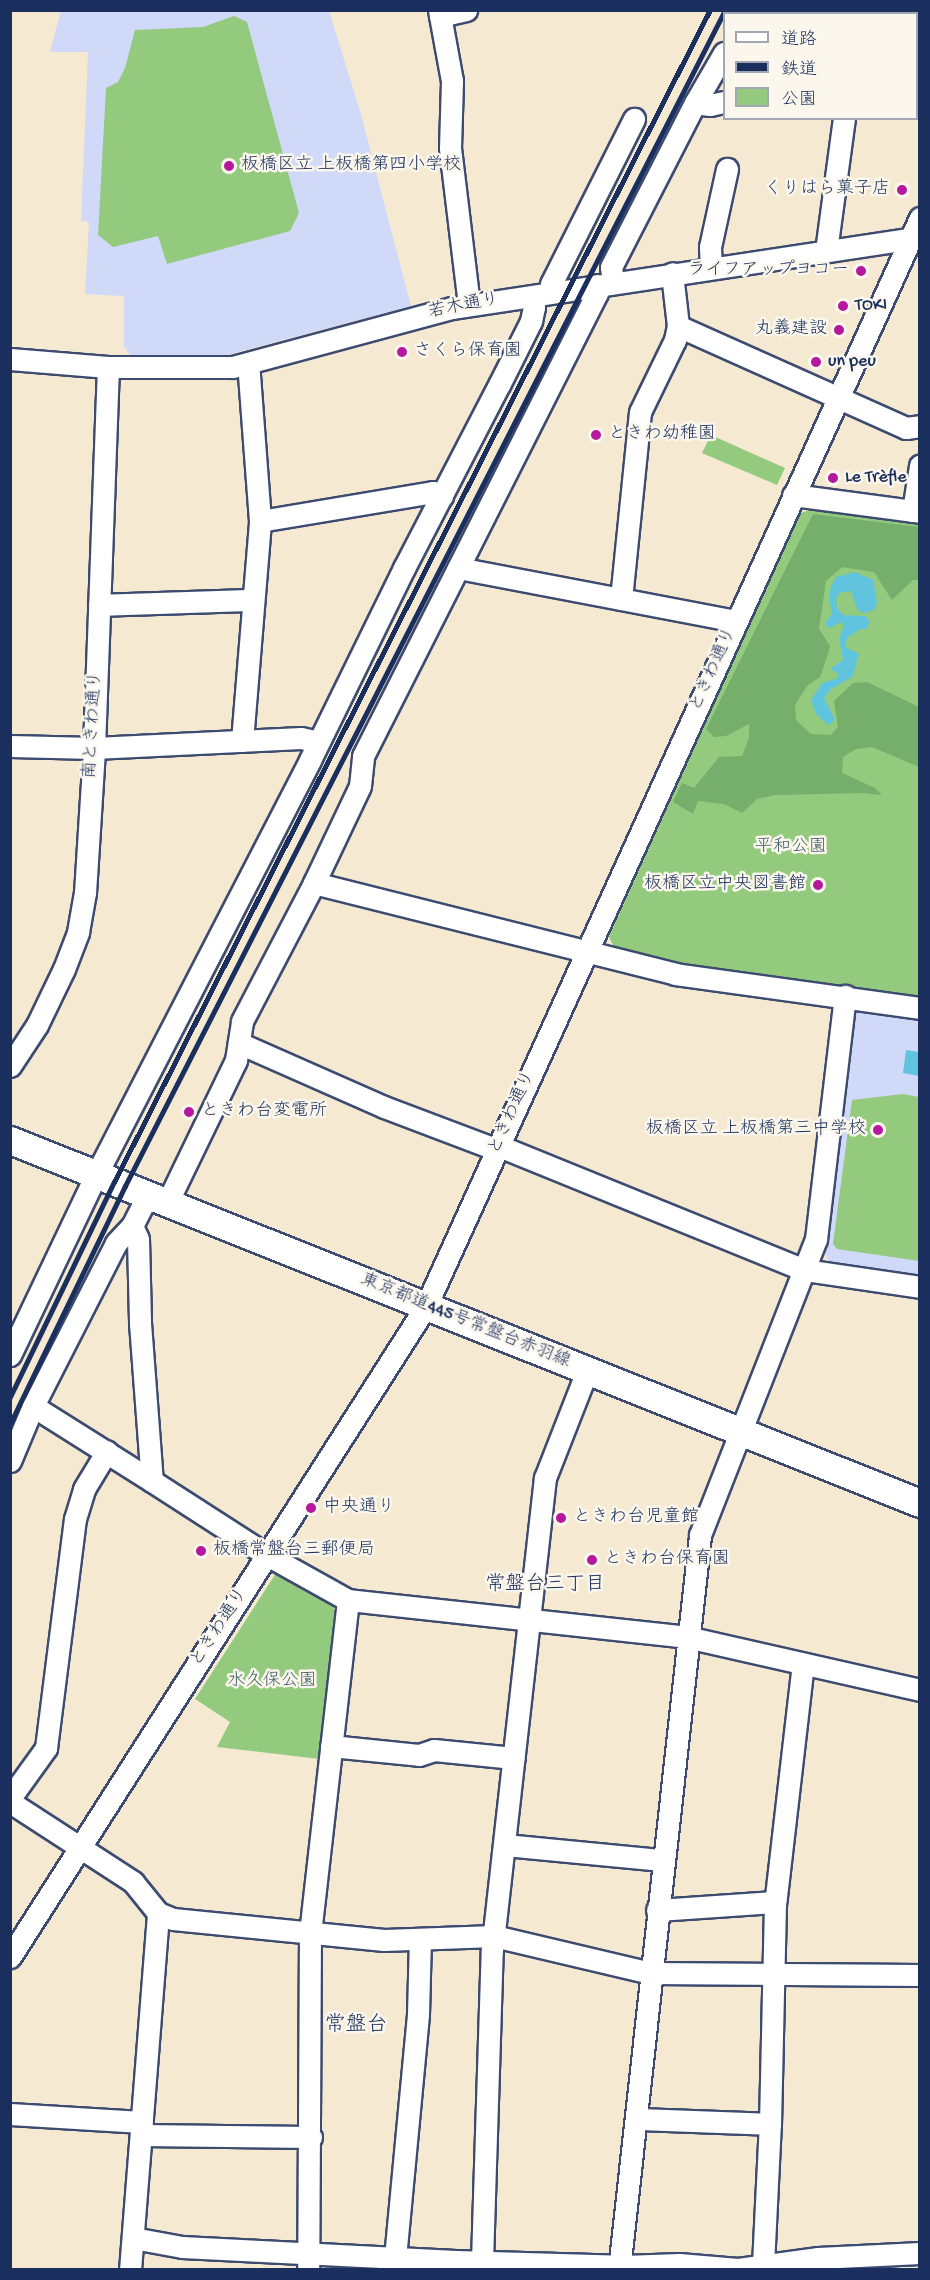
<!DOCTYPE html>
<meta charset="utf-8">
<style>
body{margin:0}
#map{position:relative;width:930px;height:2280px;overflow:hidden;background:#f5e9d2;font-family:"Gochi Hand","Klee One",sans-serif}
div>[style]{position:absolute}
.built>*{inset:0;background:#d1d9f9}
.green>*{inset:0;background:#93ca7d}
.forest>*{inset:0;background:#76ae6c}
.water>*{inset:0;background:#61c4df}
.roads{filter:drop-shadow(2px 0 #3c4b6f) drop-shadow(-2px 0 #3c4b6f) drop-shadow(0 2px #3c4b6f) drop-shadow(0 -2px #3c4b6f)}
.minor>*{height:21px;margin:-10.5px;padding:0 10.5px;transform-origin:10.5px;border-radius:10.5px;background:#fff}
.major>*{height:27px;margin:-13.5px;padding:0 13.5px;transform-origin:13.5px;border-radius:13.5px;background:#fff}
.rail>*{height:4.5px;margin:-2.25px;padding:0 2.25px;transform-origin:2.25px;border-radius:2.25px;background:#1b2f5e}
.dots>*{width:16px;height:16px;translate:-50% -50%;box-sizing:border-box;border:3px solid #fbf7ec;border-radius:50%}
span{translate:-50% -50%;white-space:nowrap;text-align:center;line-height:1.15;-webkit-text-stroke:5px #fbf7ec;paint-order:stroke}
.poi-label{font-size:18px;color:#1b2f5e}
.left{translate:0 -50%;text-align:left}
.right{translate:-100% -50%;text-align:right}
.street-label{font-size:18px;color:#1b2f5e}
.park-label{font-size:18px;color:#3f5e67}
.neighbourhood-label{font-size:20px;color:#1b2f5e}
.quarter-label{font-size:21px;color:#1b2f5e}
.frame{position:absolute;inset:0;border:12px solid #1b2f5e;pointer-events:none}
.legend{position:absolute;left:723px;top:12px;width:195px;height:108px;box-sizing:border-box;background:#fbf7ec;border:2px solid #a1a7b3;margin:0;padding:8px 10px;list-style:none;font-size:18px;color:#1b2f5e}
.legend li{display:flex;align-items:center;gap:12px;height:30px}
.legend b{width:30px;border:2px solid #a1a7b3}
</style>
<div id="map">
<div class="built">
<i style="clip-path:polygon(61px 11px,329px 11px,360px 111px,411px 306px,212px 359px,130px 355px,124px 347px,124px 296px,85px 294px,89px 222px,81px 221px,88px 52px,50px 52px)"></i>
<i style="clip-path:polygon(861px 1006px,919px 1015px,919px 1275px,829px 1262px,822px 1246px,853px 1011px)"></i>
</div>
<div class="green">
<i style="clip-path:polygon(234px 16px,247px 22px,299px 213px,290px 231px,167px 264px,158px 236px,113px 247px,98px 235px,106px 88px,118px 82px,125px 68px,135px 30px,203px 27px)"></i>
<i style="clip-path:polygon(711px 435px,785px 468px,777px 485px,702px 453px)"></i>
<i style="clip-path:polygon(810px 510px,919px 522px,919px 996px,675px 962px,614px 947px,609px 937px,800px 513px)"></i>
<i style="clip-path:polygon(903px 1094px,919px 1097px,919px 1261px,837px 1249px,833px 1244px,852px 1100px)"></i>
<i style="clip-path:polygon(278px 1570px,332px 1604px,336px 1613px,319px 1759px,217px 1747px,230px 1722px,195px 1699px)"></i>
</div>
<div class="forest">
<i style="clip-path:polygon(813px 514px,919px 527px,919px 580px,913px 580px,892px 600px,874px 572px,842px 567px,826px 581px,819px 629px,830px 646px,828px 654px,820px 677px,807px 686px,795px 705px,796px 720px,811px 734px,831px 735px,838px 727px,834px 701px,853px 683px,867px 682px,919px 707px,919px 767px,872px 747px,856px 749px,843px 757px,842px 773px,875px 788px,882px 795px,862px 793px,775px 795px,757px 799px,742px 813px,724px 804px,698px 801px,693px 814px,673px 802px,682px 783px,694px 788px,719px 757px,742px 756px,749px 738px,749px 724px,726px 736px,714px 737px,706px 729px)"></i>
</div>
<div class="water">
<i style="clip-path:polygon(855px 572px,873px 580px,877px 602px,874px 610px,863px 613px,857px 609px,851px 591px,839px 593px,836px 599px,837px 608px,843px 615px,865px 616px,870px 621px,866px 629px,860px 629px,847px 638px,845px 647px,859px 654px,852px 677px,831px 689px,824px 698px,835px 720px,828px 725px,816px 714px,811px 700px,822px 683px,838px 678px,838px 673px,830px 669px,843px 660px,839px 639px,844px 625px,841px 622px,829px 628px,825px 624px,832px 613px,829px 598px,831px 586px,836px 577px)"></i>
<i style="clip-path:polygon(906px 1050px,919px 1052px,919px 1076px,903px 1073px)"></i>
</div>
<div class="roads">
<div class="minor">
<i style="left:439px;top:10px;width:72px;rotate:79.6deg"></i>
<i style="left:452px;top:81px;width:67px;rotate:91.7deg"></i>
<i style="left:450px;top:148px;width:158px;rotate:83.1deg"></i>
<i style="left:748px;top:14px;width:4px;rotate:-63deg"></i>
<i style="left:859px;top:14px;width:4px;rotate:-76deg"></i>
<i style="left:440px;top:16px;width:27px;rotate:-13deg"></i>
<i style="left:695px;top:103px;width:15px;rotate:8deg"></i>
<i style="left:710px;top:105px;width:14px;rotate:-12deg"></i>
<i style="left:826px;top:251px;width:134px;rotate:-82.3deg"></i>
<i style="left:711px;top:267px;width:20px;rotate:-93deg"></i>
<i style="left:710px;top:247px;width:80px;rotate:-77.7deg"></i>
<i style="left:613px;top:283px;width:16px;rotate:-97deg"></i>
<i style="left:611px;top:267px;width:184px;rotate:-62.9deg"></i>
<i style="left:695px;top:103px;width:58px;rotate:-59.9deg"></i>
<i style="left:551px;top:292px;width:8px;rotate:-90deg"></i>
<i style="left:551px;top:284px;width:185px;rotate:-63.3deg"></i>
<i style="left:678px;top:326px;width:250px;rotate:24.1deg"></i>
<i style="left:906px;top:428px;width:14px;rotate:-8deg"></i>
<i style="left:10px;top:359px;width:98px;rotate:4.7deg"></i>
<i style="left:108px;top:367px;width:125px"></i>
<i style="left:233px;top:367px;width:227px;rotate:-15.1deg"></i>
<i style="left:452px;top:308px;width:473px;rotate:-8.6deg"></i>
<i style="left:793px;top:495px;width:128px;rotate:7.6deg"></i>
<i style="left:913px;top:511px;width:46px;rotate:-81.2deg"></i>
<i style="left:260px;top:521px;width:175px;rotate:-9.5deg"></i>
<i style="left:433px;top:492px;width:10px;rotate:24deg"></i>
<i style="left:458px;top:568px;width:283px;rotate:10.8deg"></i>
<i style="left:621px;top:599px;width:188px;rotate:-84.2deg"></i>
<i style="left:640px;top:412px;width:80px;rotate:-64.1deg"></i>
<i style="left:675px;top:340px;width:14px;rotate:-78deg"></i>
<i style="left:678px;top:326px;width:53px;rotate:-96.5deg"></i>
<i style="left:99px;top:605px;width:154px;rotate:-1.9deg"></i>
<i style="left:242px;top:741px;width:221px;rotate:-85.3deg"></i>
<i style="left:260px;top:521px;width:158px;rotate:-94.3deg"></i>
<i style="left:10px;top:746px;width:84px;rotate:1.4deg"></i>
<i style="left:94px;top:748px;width:207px;rotate:-2.8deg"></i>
<i style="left:301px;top:738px;width:17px;rotate:13deg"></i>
<i style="left:314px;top:883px;width:372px;rotate:14.1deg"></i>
<i style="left:675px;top:974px;width:247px;rotate:7.9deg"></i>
<i style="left:239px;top:1043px;width:158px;rotate:23.8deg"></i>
<i style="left:384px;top:1107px;width:122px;rotate:20.7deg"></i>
<i style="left:10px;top:1066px;width:49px;rotate:-56.6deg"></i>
<i style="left:37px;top:1025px;width:62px;rotate:-64.3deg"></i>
<i style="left:64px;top:969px;width:40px;rotate:-69deg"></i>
<i style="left:78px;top:932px;width:40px;rotate:-80deg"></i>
<i style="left:85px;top:893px;width:145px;rotate:-86.4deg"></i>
<i style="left:94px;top:748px;width:381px;rotate:-87.9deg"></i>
<i style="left:499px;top:1146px;width:329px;rotate:22.1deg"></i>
<i style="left:804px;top:1270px;width:117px;rotate:8.3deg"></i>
<i style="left:167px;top:1203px;width:159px;rotate:-64.2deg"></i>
<i style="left:236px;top:1060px;width:39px;rotate:-81deg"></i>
<i style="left:242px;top:1021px;width:156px;rotate:-62.4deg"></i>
<i style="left:314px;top:883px;width:107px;rotate:-64.6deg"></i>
<i style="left:360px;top:786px;width:30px;rotate:-84deg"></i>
<i style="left:363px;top:756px;width:519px;rotate:-63.19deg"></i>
<i style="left:597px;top:293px;width:8px;rotate:-90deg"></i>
<i style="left:132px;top:1226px;width:14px;rotate:65deg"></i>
<i style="left:138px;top:1239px;width:84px;rotate:88.6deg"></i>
<i style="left:140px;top:1323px;width:158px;rotate:85.7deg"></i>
<i style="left:152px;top:1481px;width:141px;rotate:-147.8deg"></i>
<i style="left:33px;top:1406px;width:183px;rotate:-63deg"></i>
<i style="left:116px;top:1243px;width:23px;rotate:-47deg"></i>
<i style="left:132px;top:1226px;width:35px;rotate:-63deg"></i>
<i style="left:10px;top:1355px;width:199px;rotate:-64.5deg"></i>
<i style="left:96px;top:1175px;width:467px;rotate:-62.7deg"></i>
<i style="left:310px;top:760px;width:214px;rotate:-63.9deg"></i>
<i style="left:404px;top:568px;width:206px;rotate:-62.6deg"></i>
<i style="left:499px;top:385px;width:72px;rotate:-63.4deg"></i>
<i style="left:531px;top:321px;width:14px;rotate:-78deg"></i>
<i style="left:534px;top:307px;width:11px;rotate:-100deg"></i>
<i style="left:10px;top:1461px;width:60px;rotate:-67.3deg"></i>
<i style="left:152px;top:1481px;width:137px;rotate:32.8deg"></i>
<i style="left:267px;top:1555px;width:93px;rotate:29.1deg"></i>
<i style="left:348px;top:1600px;width:334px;rotate:96.5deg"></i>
<i style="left:310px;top:1932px;width:338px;rotate:90.3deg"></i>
<i style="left:348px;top:1600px;width:341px;rotate:6.2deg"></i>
<i style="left:687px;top:1637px;width:239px;rotate:12.8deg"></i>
<i style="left:331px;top:1746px;width:88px;rotate:5.8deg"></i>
<i style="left:419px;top:1755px;width:16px;rotate:-18deg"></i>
<i style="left:434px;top:1750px;width:80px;rotate:5.7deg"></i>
<i style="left:10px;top:1798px;width:62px;rotate:-54.2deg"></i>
<i style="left:46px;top:1748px;width:231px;rotate:-82.8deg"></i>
<i style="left:75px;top:1519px;width:31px;rotate:-73deg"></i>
<i style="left:84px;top:1489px;width:44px;rotate:-58.8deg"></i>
<i style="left:10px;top:1802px;width:147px;rotate:33deg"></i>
<i style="left:133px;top:1882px;width:40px;rotate:51deg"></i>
<i style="left:158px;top:1913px;width:16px;rotate:22deg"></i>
<i style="left:173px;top:1919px;width:212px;rotate:5.7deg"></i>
<i style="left:384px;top:1940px;width:110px;rotate:-2.1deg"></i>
<i style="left:494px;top:1936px;width:161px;rotate:13.3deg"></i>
<i style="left:651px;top:1973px;width:269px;rotate:0.4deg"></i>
<i style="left:505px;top:1845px;width:158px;rotate:5.5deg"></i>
<i style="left:657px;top:1910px;width:118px;rotate:-3.9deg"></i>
<i style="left:10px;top:1957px;width:773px;rotate:-57.42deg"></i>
<i style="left:426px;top:1306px;width:1195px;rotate:-65.58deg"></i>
<i style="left:10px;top:2114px;width:132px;rotate:3.5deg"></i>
<i style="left:636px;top:2119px;width:134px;rotate:2.1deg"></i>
<i style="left:141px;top:2135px;width:170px;rotate:0.7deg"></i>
<i style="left:133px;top:2238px;width:50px;rotate:10.4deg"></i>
<i style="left:182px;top:2247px;width:274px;rotate:2.9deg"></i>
<i style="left:456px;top:2261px;width:164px;rotate:1.7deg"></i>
<i style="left:620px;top:2266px;width:59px;rotate:-1.9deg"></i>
<i style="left:679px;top:2264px;width:59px;rotate:4.8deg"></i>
<i style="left:738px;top:2269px;width:81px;rotate:-7.8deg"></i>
<i style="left:818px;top:2258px;width:102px;rotate:-2.8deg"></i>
<i style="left:395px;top:2258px;width:245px;rotate:-84.6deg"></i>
<i style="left:418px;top:2014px;width:75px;rotate:-88.5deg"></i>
<i style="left:482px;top:2261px;width:311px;rotate:-88.2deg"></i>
<i style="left:492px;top:1950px;width:475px;rotate:-83.6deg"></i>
<i style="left:545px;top:1478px;width:115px;rotate:-68.6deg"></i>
<i style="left:763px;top:2265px;width:141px;rotate:-87.2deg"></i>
<i style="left:770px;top:2124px;width:219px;rotate:-88.7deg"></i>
<i style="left:775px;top:1905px;width:243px;rotate:-83.4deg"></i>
<i style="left:130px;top:2270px;width:358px;rotate:-85.5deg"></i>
<i style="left:619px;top:2270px;width:739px;rotate:-83.71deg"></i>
<i style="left:700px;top:1535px;width:318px;rotate:-68.6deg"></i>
<i style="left:816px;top:1239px;width:245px;rotate:-83.2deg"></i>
</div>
<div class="major">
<i style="left:10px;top:1140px;width:980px;rotate:21.75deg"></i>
</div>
</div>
<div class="rail">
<i style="left:10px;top:1397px;width:239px;rotate:-64.2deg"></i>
<i style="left:114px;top:1182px;width:1315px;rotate:-63.05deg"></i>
<i style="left:10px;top:1424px;width:264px;rotate:-64.2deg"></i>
<i style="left:125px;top:1186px;width:1320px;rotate:-62.97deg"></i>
</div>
<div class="dots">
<i style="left:229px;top:166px;background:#b5179e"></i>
<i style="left:902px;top:190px;background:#b5179e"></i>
<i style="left:861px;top:271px;background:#b5179e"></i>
<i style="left:843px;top:306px;background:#b5179e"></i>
<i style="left:839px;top:330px;background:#b5179e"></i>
<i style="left:402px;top:352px;background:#b5179e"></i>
<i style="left:816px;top:362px;background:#b5179e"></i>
<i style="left:596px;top:435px;background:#b5179e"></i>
<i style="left:833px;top:478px;background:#b5179e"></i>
<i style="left:818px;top:885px;background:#b5179e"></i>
<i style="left:189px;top:1112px;background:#b5179e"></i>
<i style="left:878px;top:1130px;background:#b5179e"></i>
<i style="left:311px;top:1508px;background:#b5179e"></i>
<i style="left:561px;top:1518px;background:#b5179e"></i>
<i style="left:201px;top:1551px;background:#b5179e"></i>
<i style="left:592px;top:1560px;background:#b5179e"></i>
</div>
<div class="poi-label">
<span class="left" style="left:241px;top:166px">板橋区立 上板橋第四小学校</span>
<span class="right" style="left:890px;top:190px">くりはら菓子店</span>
<span class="right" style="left:849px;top:271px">ライフアップヨコー</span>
<span class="left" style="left:855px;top:306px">TOKI</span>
<span class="right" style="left:827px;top:330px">丸義建設</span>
<span class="left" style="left:414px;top:352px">さくら保育園</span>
<span class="left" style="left:828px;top:362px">un peu</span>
<span class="left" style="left:608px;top:435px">ときわ幼稚園</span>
<span class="left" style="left:845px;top:478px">Le Trèfle</span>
<span class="right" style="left:806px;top:885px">板橋区立中央図書館</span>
<span class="left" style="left:201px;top:1112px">ときわ台変電所</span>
<span class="right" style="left:866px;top:1130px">板橋区立 上板橋第三中学校</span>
<span class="left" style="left:323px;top:1508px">中央通り</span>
<span class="left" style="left:573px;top:1518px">ときわ台児童館</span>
<span class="left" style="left:213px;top:1551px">板橋常盤台三郵便局</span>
<span class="left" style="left:604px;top:1560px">ときわ台保育園</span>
</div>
<div class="street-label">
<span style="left:464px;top:307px;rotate:-11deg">若木通り</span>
<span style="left:714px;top:670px;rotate:-66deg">ときわ通り</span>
<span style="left:94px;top:725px;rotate:-87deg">南ときわ通り</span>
<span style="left:513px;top:1113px;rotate:-66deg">ときわ通り</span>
<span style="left:465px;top:1322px;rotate:22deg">東京都道445号常盤台赤羽線</span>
<span style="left:220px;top:1628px;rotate:-57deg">ときわ通り</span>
</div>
<div class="park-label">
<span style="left:791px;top:848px">平和公園</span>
<span style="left:272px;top:1682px">水久保公園</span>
</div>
<div class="neighbourhood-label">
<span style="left:545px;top:1585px">常盤台三丁目</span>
</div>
<div class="quarter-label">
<span style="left:356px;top:2027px">常盤台</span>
</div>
<div class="frame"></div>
<ul class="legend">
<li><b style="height:8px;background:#fff"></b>道路</li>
<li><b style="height:8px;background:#1b2f5e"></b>鉄道</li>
<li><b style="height:16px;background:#93ca7d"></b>公園</li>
</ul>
</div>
